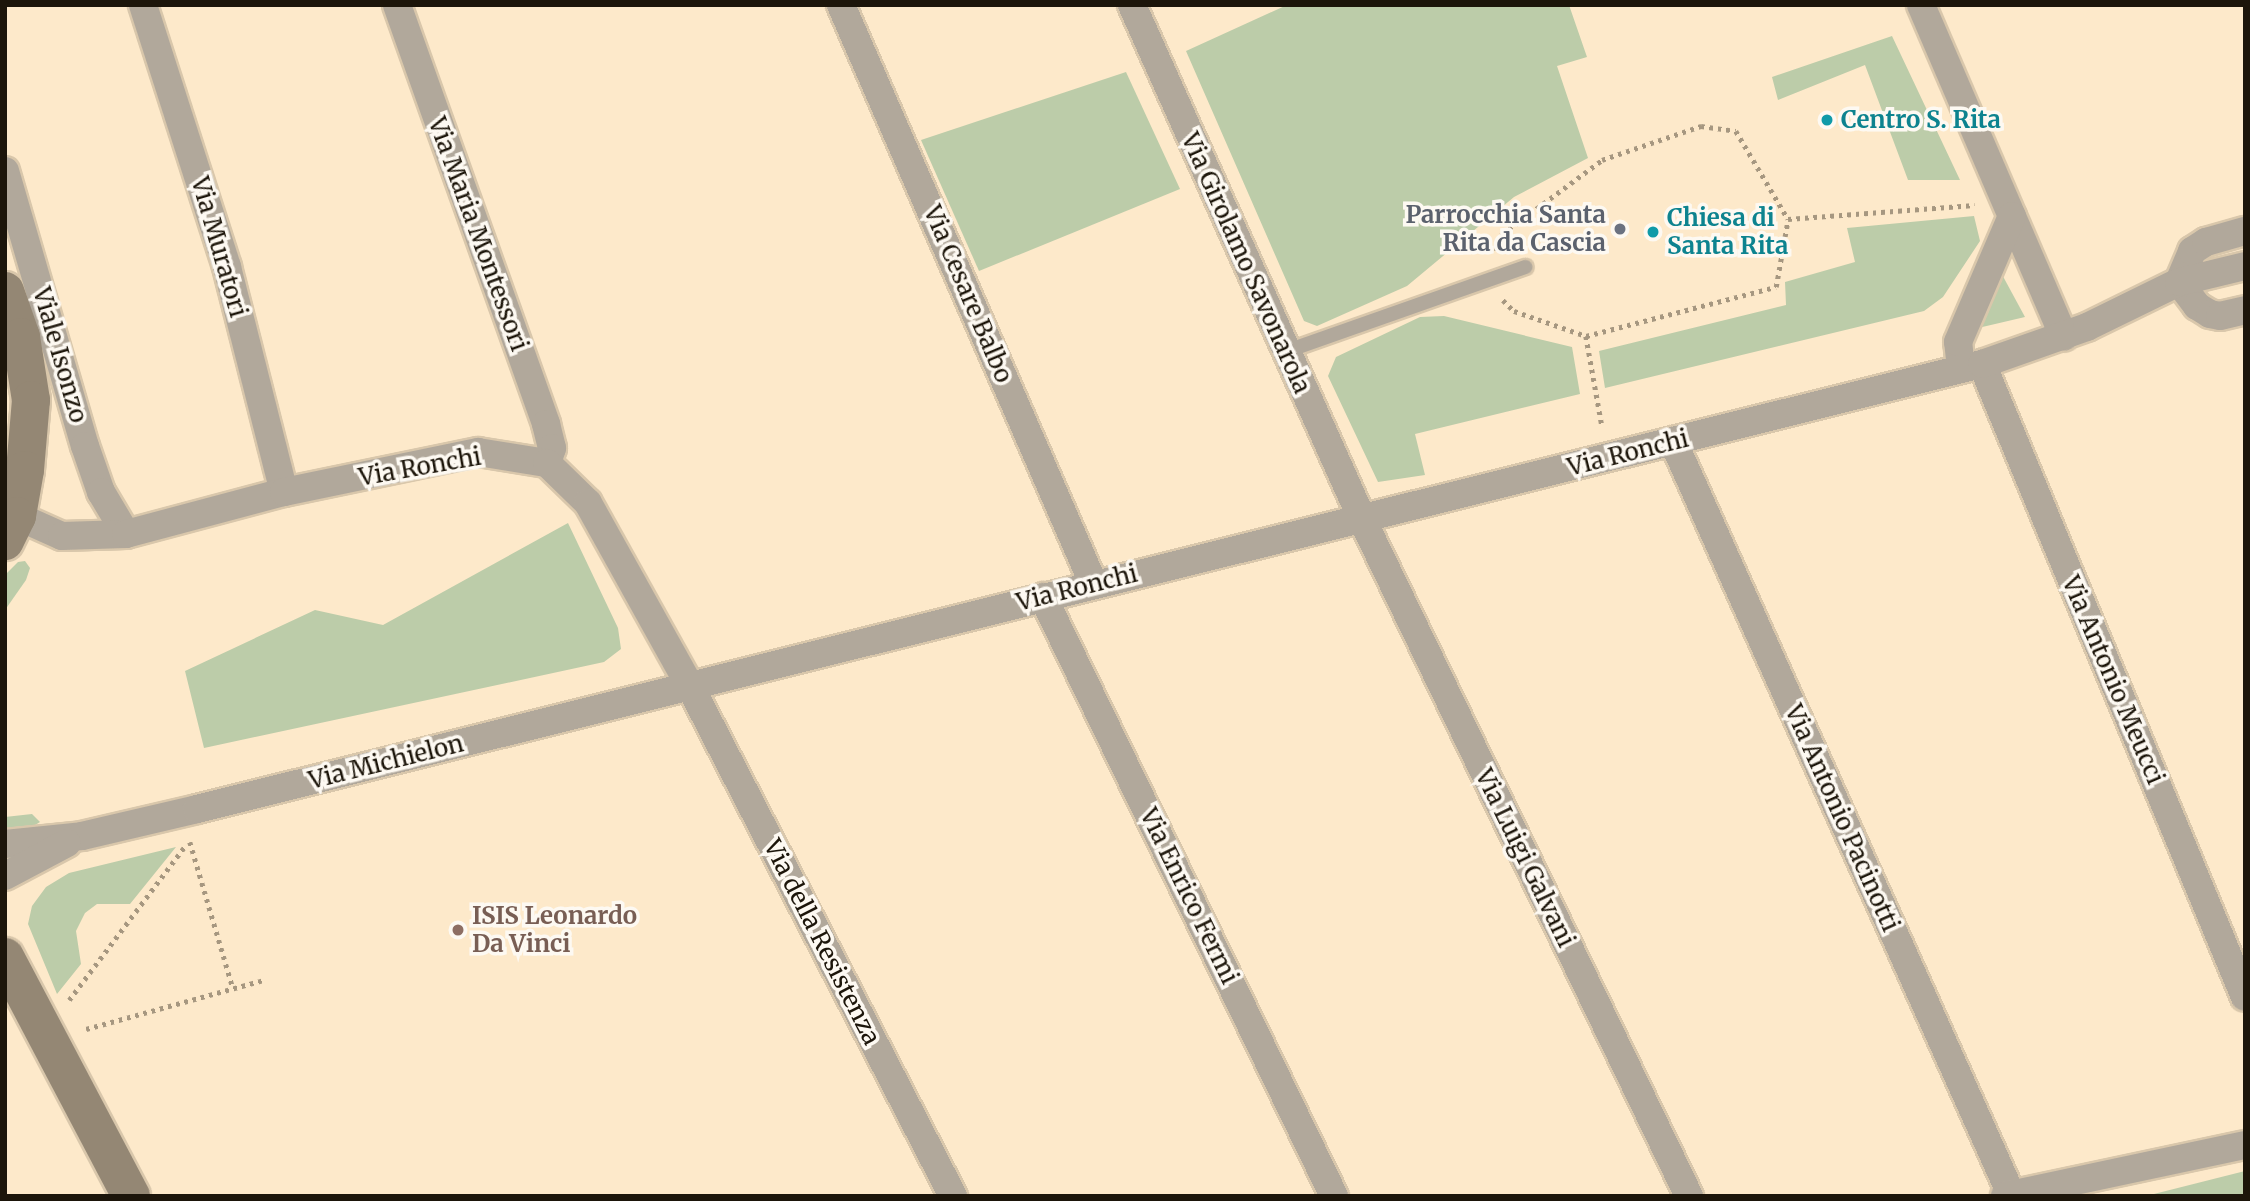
<!DOCTYPE html>
<style>
body{margin:0}
#map{position:relative;width:2250px;height:1201px;overflow:hidden;background:#fde9ca;font-family:Merriweather,serif}
div>[style]{position:absolute}
.green>*{inset:0;background:#bccca9}
.path>*{height:4.5px;margin-top:-2.25px;transform-origin:0;background:repeating-linear-gradient(90deg,#a69780 0 3.5px,transparent 0 8.5px)}
.roads{filter:drop-shadow(2px 0 #d9c7ab) drop-shadow(-2px 0 #d9c7ab) drop-shadow(0 2px #d9c7ab) drop-shadow(0 -2px #d9c7ab)}
.lane>*{height:14px;margin:-7px;padding:0 7px;transform-origin:7px;border-radius:7px;background:#b1a89b}
.street>*{height:28px;margin:-14px;padding:0 14px;transform-origin:14px;border-radius:14px;background:#b1a89b}
.secondary>*{height:38px;margin:-19px;padding:0 19px;transform-origin:19px;border-radius:19px;background:#948774}
.dots>*{width:19px;height:19px;translate:-50% -50%;box-sizing:border-box;border:4px solid #fdf9f2;border-radius:50%}
span{translate:-50% -50%;white-space:nowrap;text-align:center;line-height:1.15;-webkit-text-stroke:7px #fdf9f2;paint-order:stroke}
.culture-label{font-size:24px;color:#0d838f;font-weight:700}
.left{translate:0 -50%;text-align:left}
.worship-label{font-size:24px;color:#5b616d;font-weight:700}
.right{translate:-100% -50%;text-align:right}
.street-label{font-size:24px;color:#1c150a}
.education-label{font-size:24px;color:#785e54;font-weight:700}
.frame{position:absolute;inset:0;border:7px solid #1c150a;pointer-events:none}
</style>
<div id="map">
<div class="green">
<i style="clip-path:polygon(1287px 5px,1569px 5px,1587px 57px,1557px 66px,1588px 158px,1514px 197px,1407px 286px,1317px 326px,1304px 321px,1186px 51px)"></i>
<i style="clip-path:polygon(1892px 36px,1960px 180px,1908px 180px,1865px 65px,1778px 100px,1772px 77px)"></i>
<i style="clip-path:polygon(1126px 72px,1180px 189px,979px 271px,921px 140px)"></i>
<i style="clip-path:polygon(1974px 216px,1980px 241px,1943px 297px,1924px 311px,1605px 388px,1599px 351px,1786px 305px,1785px 282px,1855px 262px,1847px 228px)"></i>
<i style="clip-path:polygon(1999px 269px,2025px 317px,1978px 328px)"></i>
<i style="clip-path:polygon(1444px 316px,1572px 347px,1580px 394px,1415px 434px,1425px 475px,1378px 482px,1328px 376px,1336px 357px,1420px 317px)"></i>
<i style="clip-path:polygon(568px 523px,618px 628px,621px 649px,604px 662px,204px 748px,185px 671px,315px 610px,383px 625px)"></i>
<i style="clip-path:polygon(25px 561px,30px 568px,26px 580px,5px 610px,5px 575px,18px 562px)"></i>
<i style="clip-path:polygon(32px 814px,40px 822px,27px 830px,5px 829px,5px 817px)"></i>
<i style="clip-path:polygon(176px 847px,130px 904px,97px 904px,85px 913px,76px 931px,81px 964px,57px 994px,28px 924px,32px 906px,46px 887px,69px 873px)"></i>
<i style="clip-path:polygon(2245px 1171px,2245px 1196px,2146px 1196px)"></i>
</div>
<div class="path">
<i style="left:1496px;top:251px;width:18px;rotate:-71deg"></i>
<i style="left:1502px;top:234px;width:124px;rotate:-36.5deg"></i>
<i style="left:1602px;top:160px;width:105px;rotate:-19deg"></i>
<i style="left:1701px;top:126px;width:35px;rotate:8deg"></i>
<i style="left:1736px;top:131px;width:102px;rotate:59.4deg"></i>
<i style="left:1788px;top:219px;width:187px;rotate:-4.3deg"></i>
<i style="left:1503px;top:300px;width:16px;rotate:45deg"></i>
<i style="left:1514px;top:311px;width:76px;rotate:19.1deg"></i>
<i style="left:1586px;top:336px;width:91px;rotate:79.9deg"></i>
<i style="left:1586px;top:336px;width:196px;rotate:-14.5deg"></i>
<i style="left:1776px;top:287px;width:69px;rotate:-80deg"></i>
<i style="left:190px;top:842px;width:152px;rotate:73.6deg"></i>
<i style="left:69px;top:1000px;width:194px;rotate:-53deg"></i>
<i style="left:86px;top:1029px;width:185px;rotate:-15.4deg"></i>
</div>
<div class="roads">
<div class="lane">
<i style="left:1284px;top:352px;width:256px;rotate:-19.4deg"></i>
</div>
<div class="street">
<i style="left:143px;top:5px;width:275px;rotate:72.2deg"></i>
<i style="left:227px;top:267px;width:232px;rotate:75.8deg"></i>
<i style="left:397px;top:5px;width:445px;rotate:70.4deg"></i>
<i style="left:546px;top:424px;width:25px;rotate:76deg"></i>
<i style="left:552px;top:448px;width:16px;rotate:108deg"></i>
<i style="left:841px;top:5px;width:631px;rotate:66.44deg"></i>
<i style="left:1132px;top:5px;width:563px;rotate:65.89deg"></i>
<i style="left:1362px;top:519px;width:752px;rotate:64.22deg"></i>
<i style="left:1921px;top:5px;width:361px;rotate:66.7deg"></i>
<i style="left:5px;top:171px;width:286px;rotate:73.8deg"></i>
<i style="left:85px;top:446px;width:49px;rotate:70.8deg"></i>
<i style="left:101px;top:492px;width:49px;rotate:59.2deg"></i>
<i style="left:2179px;top:282px;width:34px;rotate:-67deg"></i>
<i style="left:2192px;top:251px;width:17px;rotate:-33deg"></i>
<i style="left:2206px;top:242px;width:41px;rotate:-15.8deg"></i>
<i style="left:2179px;top:282px;width:30px;rotate:53deg"></i>
<i style="left:2197px;top:306px;width:15px;rotate:32deg"></i>
<i style="left:2210px;top:314px;width:10px;rotate:11deg"></i>
<i style="left:2220px;top:316px;width:26px;rotate:-13deg"></i>
<i style="left:1982px;top:364px;width:685px;rotate:67.44deg"></i>
<i style="left:1961px;top:369px;width:27px;rotate:-96deg"></i>
<i style="left:1958px;top:342px;width:137px;rotate:-66.8deg"></i>
<i style="left:1673px;top:441px;width:825px;rotate:65.83deg"></i>
<i style="left:17px;top:516px;width:49px;rotate:24deg"></i>
<i style="left:62px;top:536px;width:64px;rotate:-1.8deg"></i>
<i style="left:126px;top:534px;width:163px;rotate:-14.9deg"></i>
<i style="left:284px;top:492px;width:198px;rotate:-11.7deg"></i>
<i style="left:478px;top:452px;width:70px;rotate:9.1deg"></i>
<i style="left:547px;top:463px;width:57px;rotate:44.3deg"></i>
<i style="left:588px;top:503px;width:212px;rotate:60.9deg"></i>
<i style="left:691px;top:688px;width:572px;rotate:62.72deg"></i>
<i style="left:1043px;top:597px;width:666px;rotate:64.09deg"></i>
<i style="left:5px;top:844px;width:77px;rotate:-5.9deg"></i>
<i style="left:82px;top:836px;width:118px;rotate:-13.2deg"></i>
<i style="left:197px;top:809px;width:1840px;rotate:-14deg"></i>
<i style="left:1982px;top:364px;width:111px;rotate:-19.4deg"></i>
<i style="left:2087px;top:327px;width:102px;rotate:-26.1deg"></i>
<i style="left:2179px;top:282px;width:68px;rotate:-13.6deg"></i>
<i style="left:5px;top:876px;width:70px;rotate:-28deg"></i>
<i style="left:2005px;top:1196px;width:245px;rotate:-12deg"></i>
</div>
<div class="secondary">
<i style="left:5px;top:291px;width:49px;rotate:70.8deg"></i>
<i style="left:21px;top:337px;width:64px;rotate:81deg"></i>
<i style="left:31px;top:400px;width:70px;rotate:94.9deg"></i>
<i style="left:25px;top:470px;width:47px;rotate:99.9deg"></i>
<i style="left:17px;top:516px;width:28px;rotate:116deg"></i>
<i style="left:5px;top:957px;width:270px;rotate:62.2deg"></i>
</div>
</div>
<div class="dots">
<i style="left:1827px;top:120px;background:#0f9aa8"></i>
<i style="left:1620px;top:229px;background:#6b7280"></i>
<i style="left:1653px;top:232px;background:#0f9aa8"></i>
<i style="left:458px;top:930px;background:#8d6e63"></i>
</div>
<div class="culture-label">
<span class="left" style="left:1841px;top:120px">Centro S. Rita</span>
<span class="left" style="left:1667px;top:232px">Chiesa di<br>Santa Rita</span>
</div>
<div class="worship-label">
<span class="right" style="left:1606px;top:229px">Parrocchia Santa<br>Rita da Cascia</span>
</div>
<div class="street-label">
<span style="left:478px;top:234px;rotate:70deg">Via Maria Montessori</span>
<span style="left:219px;top:247px;rotate:74deg">Via Muratori</span>
<span style="left:1246px;top:263px;rotate:66deg">Via Girolamo Savonarola</span>
<span style="left:968px;top:294px;rotate:67deg">Via Cesare Balbo</span>
<span style="left:60px;top:355px;rotate:74deg">Viale Isonzo</span>
<span style="left:1628px;top:453px;rotate:-14deg">Via Ronchi</span>
<span style="left:420px;top:467px;rotate:-10deg">Via Ronchi</span>
<span style="left:1077px;top:588px;rotate:-14deg">Via Ronchi</span>
<span style="left:2113px;top:680px;rotate:67deg">Via Antonio Meucci</span>
<span style="left:386px;top:762px;rotate:-14deg">Via Michielon</span>
<span style="left:1842px;top:818px;rotate:66deg">Via Antonio Pacinotti</span>
<span style="left:1525px;top:858px;rotate:64deg">Via Luigi Galvani</span>
<span style="left:1189px;top:896px;rotate:64deg">Via Enrico Fermi</span>
<span style="left:822px;top:942px;rotate:63deg">Via della Resistenza</span>
</div>
<div class="education-label">
<span class="left" style="left:472px;top:930px">ISIS Leonardo<br>Da Vinci</span>
</div>
<div class="frame"></div>
</div>
